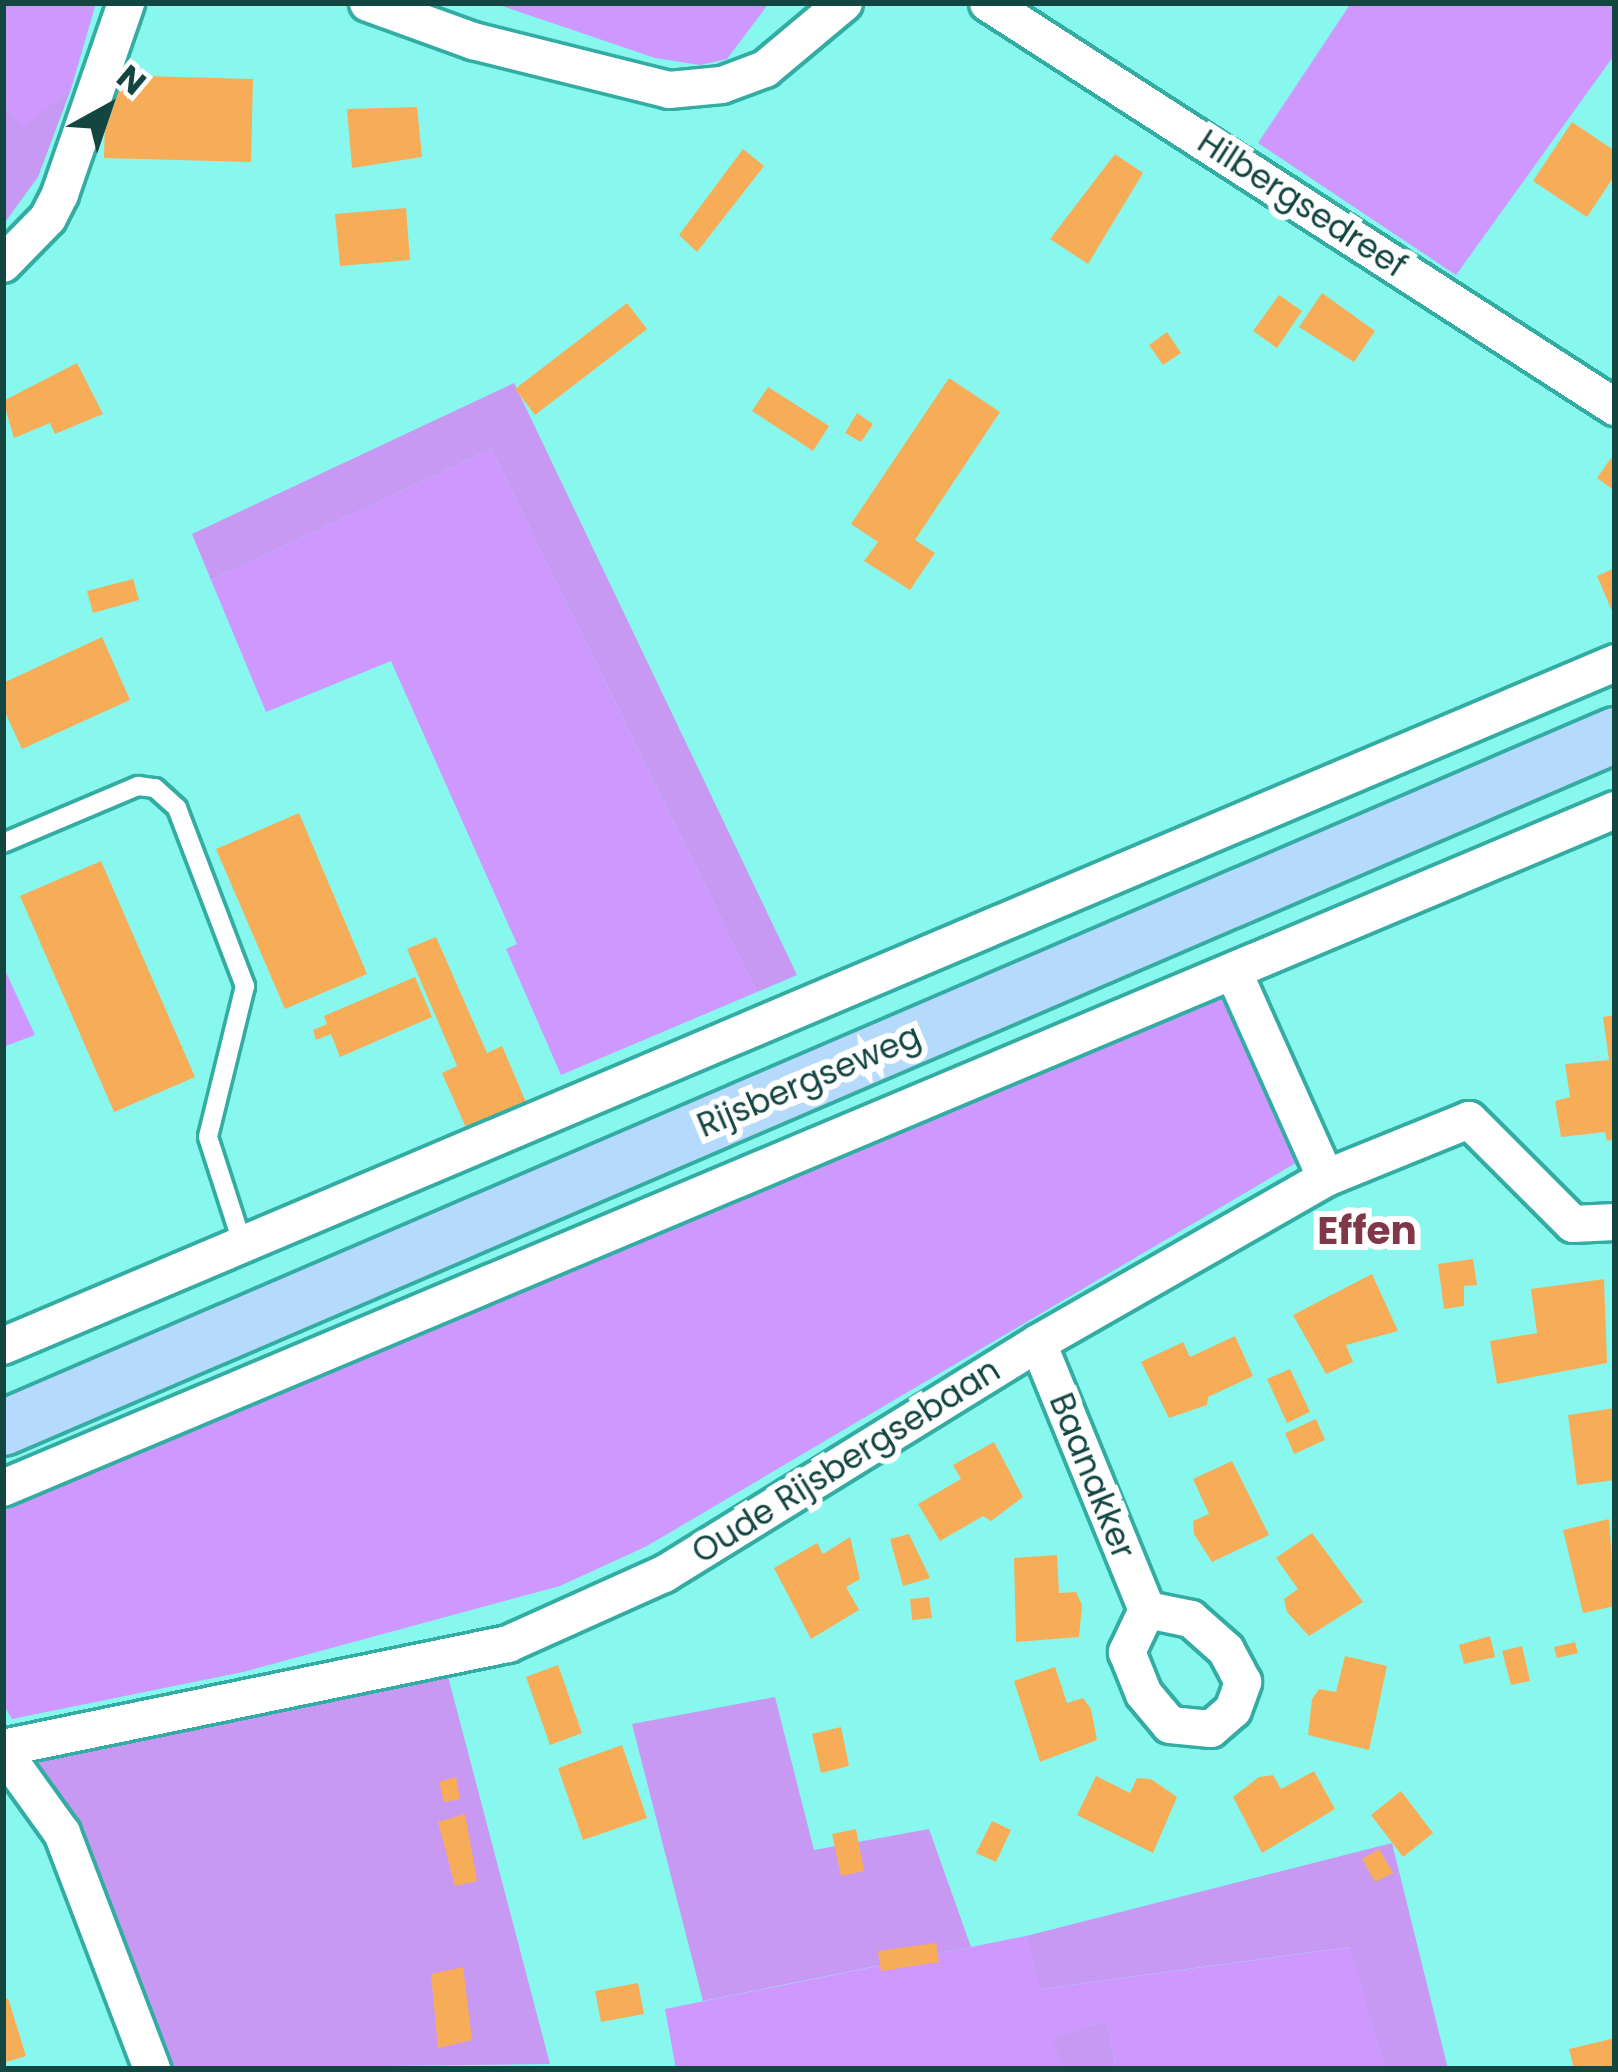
<!DOCTYPE html>
<style>
body{margin:0}
#map{position:relative;width:1618px;height:2072px;overflow:hidden;background:#88f8ee;font-family:Poppins,sans-serif}
div>[style]{position:absolute}
.green>*{inset:0;background:#ce98fe}
.forest>*{inset:0;background:#c899f2}
.building>*{inset:0;background:#f7ad57}
.roads{filter:drop-shadow(3px 0 #33aca3) drop-shadow(-3px 0 #33aca3) drop-shadow(0 3px #33aca3) drop-shadow(0 -3px #33aca3)}
.lane>*{height:18px;margin:-9px;padding:0 9px;transform-origin:9px;border-radius:9px;background:#fff}
.street>*{height:36px;margin:-18px;padding:0 18px;transform-origin:18px;border-radius:18px;background:#fff}
.primary>*{height:54px;margin:-27px;padding:0 27px;transform-origin:27px;border-radius:27px;background:#b6dafb}
span{translate:-50% -50%;white-space:nowrap;text-align:center;line-height:1.15;-webkit-text-stroke:12px #fff;paint-order:stroke}
.street-label{font-size:33px;color:#134541}
.quarter-label{font-size:39px;color:#803849;font-weight:700}
.frame{position:absolute;inset:0;border:6px solid #134541;pointer-events:none}
.north{position:absolute;left:48px;top:48px;width:120px;height:120px;-webkit-text-stroke:9px #fff;paint-order:stroke;rotate:40deg;font-size:33px;font-weight:700;line-height:48px;text-align:center;color:#134541}
.north::after{content:'';display:block;margin:auto;width:42px;height:54px;background:#134541;clip-path:polygon(50% 0,100% 100%,50% 72%,0 100%)}
</style>
<div id="map">
<div class="green">
<i style="clip-path:polygon(3px 3px,96px 3px,71px 89px,22px 129px,3px 102px)"></i>
<i style="clip-path:polygon(493px 3px,769px 3px,727px 59px,700px 65px,655px 58px)"></i>
<i style="clip-path:polygon(1351px 3px,1615px 3px,1615px 54px,1456px 275px,1258px 143px)"></i>
<i style="clip-path:polygon(491px 449px,757px 992px,561px 1075px,506px 949px,517px 944px,391px 661px,266px 712px,211px 580px)"></i>
<i style="clip-path:polygon(3px 966px,35px 1035px,3px 1047px)"></i>
<i style="clip-path:polygon(1224px 993px,1306px 1157px,647px 1546px,560px 1586px,243px 1672px,12px 1719px,3px 1704px,3px 1511px)"></i>
<i style="clip-path:polygon(1026px 1936px,1041px 1989px,1351px 1947px,1385px 2069px,1116px 2069px,1107px 2021px,1054px 2037px,1062px 2069px,676px 2069px,665px 2009px)"></i>
</div>
<div class="forest">
<i style="clip-path:polygon(71px 89px,38px 177px,3px 225px,3px 102px,22px 128px)"></i>
<i style="clip-path:polygon(514px 383px,797px 975px,757px 992px,491px 449px,211px 580px,192px 534px)"></i>
<i style="clip-path:polygon(444px 1661px,550px 2064px,157px 2069px,33px 1757px)"></i>
<i style="clip-path:polygon(775px 1697px,814px 1850px,929px 1829px,971px 1947px,703px 2001px,632px 1724px)"></i>
<i style="clip-path:polygon(1392px 1843px,1448px 2069px,1385px 2069px,1350px 1947px,1040px 1989px,1026px 1936px)"></i>
<i style="clip-path:polygon(1107px 2021px,1116px 2069px,1062px 2069px,1053px 2037px)"></i>
</div>
<div class="building">
<i style="clip-path:polygon(106px 75px,253px 79px,251px 162px,104px 158px)"></i>
<i style="clip-path:polygon(417px 107px,422px 157px,352px 168px,347px 109px)"></i>
<i style="clip-path:polygon(1572px 122px,1615px 151px,1615px 175px,1587px 217px,1533px 181px)"></i>
<i style="clip-path:polygon(743px 149px,764px 166px,697px 252px,679px 235px)"></i>
<i style="clip-path:polygon(1115px 154px,1143px 173px,1088px 264px,1050px 239px)"></i>
<i style="clip-path:polygon(406px 208px,410px 260px,340px 266px,335px 214px)"></i>
<i style="clip-path:polygon(1322px 293px,1375px 331px,1354px 362px,1299px 327px)"></i>
<i style="clip-path:polygon(1279px 295px,1302px 311px,1277px 348px,1253px 331px)"></i>
<i style="clip-path:polygon(627px 303px,647px 329px,535px 415px,515px 389px)"></i>
<i style="clip-path:polygon(1167px 332px,1181px 353px,1163px 365px,1149px 345px)"></i>
<i style="clip-path:polygon(77px 363px,103px 414px,55px 434px,50px 423px,14px 438px,3px 401px)"></i>
<i style="clip-path:polygon(949px 378px,1000px 412px,915px 540px,935px 553px,910px 590px,864px 561px,878px 542px,851px 524px)"></i>
<i style="clip-path:polygon(768px 387px,829px 426px,813px 451px,752px 411px)"></i>
<i style="clip-path:polygon(857px 413px,873px 424px,861px 442px,845px 433px)"></i>
<i style="clip-path:polygon(1611px 458px,1615px 461px,1615px 491px,1597px 478px)"></i>
<i style="clip-path:polygon(1615px 568px,1615px 618px,1597px 576px)"></i>
<i style="clip-path:polygon(133px 579px,139px 600px,93px 613px,87px 591px)"></i>
<i style="clip-path:polygon(102px 637px,130px 700px,22px 749px,3px 708px,3px 683px)"></i>
<i style="clip-path:polygon(299px 813px,367px 974px,285px 1009px,216px 849px)"></i>
<i style="clip-path:polygon(101px 861px,195px 1077px,114px 1112px,20px 896px)"></i>
<i style="clip-path:polygon(436px 937px,487px 1053px,502px 1046px,526px 1102px,466px 1128px,442px 1073px,457px 1066px,407px 949px)"></i>
<i style="clip-path:polygon(415px 977px,432px 1017px,340px 1057px,331px 1034px,316px 1040px,313px 1030px,327px 1024px,324px 1016px)"></i>
<i style="clip-path:polygon(1615px 1015px,1615px 1139px,1607px 1141px,1605px 1132px,1561px 1137px,1555px 1101px,1570px 1097px,1565px 1064px,1609px 1060px,1603px 1017px)"></i>
<i style="clip-path:polygon(1473px 1259px,1477px 1285px,1464px 1286px,1464px 1306px,1444px 1309px,1438px 1264px)"></i>
<i style="clip-path:polygon(1372px 1274px,1398px 1331px,1346px 1345px,1353px 1362px,1326px 1374px,1293px 1315px)"></i>
<i style="clip-path:polygon(1604px 1279px,1607px 1363px,1497px 1384px,1490px 1341px,1537px 1333px,1531px 1289px)"></i>
<i style="clip-path:polygon(1235px 1336px,1253px 1376px,1208px 1397px,1207px 1405px,1169px 1418px,1141px 1362px,1183px 1342px,1190px 1357px)"></i>
<i style="clip-path:polygon(1290px 1369px,1310px 1412px,1287px 1423px,1267px 1379px)"></i>
<i style="clip-path:polygon(1615px 1408px,1615px 1480px,1577px 1485px,1568px 1415px)"></i>
<i style="clip-path:polygon(1316px 1419px,1325px 1440px,1294px 1454px,1285px 1433px)"></i>
<i style="clip-path:polygon(994px 1442px,1023px 1497px,991px 1521px,983px 1516px,940px 1541px,918px 1504px,961px 1479px,953px 1465px)"></i>
<i style="clip-path:polygon(1232px 1461px,1269px 1535px,1212px 1562px,1194px 1534px,1193px 1521px,1209px 1514px,1193px 1479px)"></i>
<i style="clip-path:polygon(1609px 1519px,1615px 1606px,1583px 1613px,1563px 1530px)"></i>
<i style="clip-path:polygon(1312px 1533px,1363px 1602px,1309px 1636px,1287px 1612px,1284px 1599px,1298px 1589px,1276px 1558px)"></i>
<i style="clip-path:polygon(909px 1534px,930px 1578px,903px 1586px,890px 1539px)"></i>
<i style="clip-path:polygon(850px 1537px,860px 1579px,846px 1587px,859px 1610px,811px 1639px,774px 1568px,817px 1543px,823px 1554px)"></i>
<i style="clip-path:polygon(1057px 1555px,1059px 1593px,1076px 1592px,1082px 1605px,1079px 1637px,1016px 1642px,1014px 1558px)"></i>
<i style="clip-path:polygon(929px 1597px,932px 1618px,912px 1620px,910px 1599px)"></i>
<i style="clip-path:polygon(1490px 1636px,1495px 1657px,1464px 1664px,1459px 1645px)"></i>
<i style="clip-path:polygon(1575px 1642px,1578px 1653px,1557px 1658px,1554px 1647px)"></i>
<i style="clip-path:polygon(1522px 1646px,1530px 1681px,1511px 1685px,1502px 1651px)"></i>
<i style="clip-path:polygon(1345px 1656px,1387px 1666px,1369px 1750px,1308px 1735px,1312px 1699px,1319px 1689px,1336px 1692px)"></i>
<i style="clip-path:polygon(558px 1665px,582px 1733px,550px 1745px,526px 1677px)"></i>
<i style="clip-path:polygon(1055px 1667px,1067px 1703px,1083px 1698px,1091px 1709px,1097px 1740px,1040px 1762px,1014px 1681px)"></i>
<i style="clip-path:polygon(841px 1727px,849px 1766px,821px 1773px,812px 1734px)"></i>
<i style="clip-path:polygon(622px 1745px,647px 1818px,583px 1840px,558px 1768px)"></i>
<i style="clip-path:polygon(1314px 1771px,1335px 1809px,1262px 1853px,1233px 1797px,1259px 1777px,1273px 1775px,1281px 1789px)"></i>
<i style="clip-path:polygon(1096px 1776px,1130px 1793px,1137px 1778px,1151px 1779px,1177px 1797px,1153px 1853px,1077px 1815px)"></i>
<i style="clip-path:polygon(456px 1777px,460px 1799px,444px 1802px,439px 1782px)"></i>
<i style="clip-path:polygon(1401px 1791px,1433px 1833px,1403px 1857px,1371px 1815px)"></i>
<i style="clip-path:polygon(465px 1814px,477px 1881px,455px 1886px,438px 1822px)"></i>
<i style="clip-path:polygon(992px 1821px,1011px 1830px,996px 1862px,976px 1853px)"></i>
<i style="clip-path:polygon(856px 1829px,864px 1871px,841px 1876px,832px 1834px)"></i>
<i style="clip-path:polygon(1379px 1849px,1393px 1873px,1375px 1882px,1362px 1859px)"></i>
<i style="clip-path:polygon(936px 1943px,939px 1962px,881px 1971px,878px 1951px)"></i>
<i style="clip-path:polygon(463px 1967px,472px 2040px,438px 2048px,431px 1974px)"></i>
<i style="clip-path:polygon(638px 1983px,644px 2014px,601px 2022px,595px 1991px)"></i>
<i style="clip-path:polygon(8px 1998px,26px 2056px,3px 2063px,3px 2000px)"></i>
<i style="clip-path:polygon(1615px 2038px,1615px 2069px,1574px 2069px,1569px 2049px)"></i>
</div>
<div class="roads">
<div class="lane">
<i style="left:3px;top:843px;width:147px;rotate:-22.9deg"></i>
<i style="left:138px;top:786px;width:17px;rotate:7deg"></i>
<i style="left:155px;top:788px;width:30px;rotate:42deg"></i>
<i style="left:177px;top:808px;width:191px;rotate:69.1deg"></i>
<i style="left:245px;top:986px;width:155px;rotate:103.8deg"></i>
<i style="left:208px;top:1137px;width:110px;rotate:72.1deg"></i>
</div>
<div class="street">
<i style="left:368px;top:3px;width:112px;rotate:19.9deg"></i>
<i style="left:473px;top:41px;width:202px;rotate:14deg"></i>
<i style="left:669px;top:90px;width:53px;rotate:-5.4deg"></i>
<i style="left:722px;top:85px;width:46px;rotate:-20.4deg"></i>
<i style="left:765px;top:69px;width:103px;rotate:-39.9deg"></i>
<i style="left:988px;top:3px;width:746px;rotate:32.8deg"></i>
<i style="left:3px;top:264px;width:64px;rotate:-45.6deg"></i>
<i style="left:48px;top:218px;width:27px;rotate:-63deg"></i>
<i style="left:60px;top:194px;width:202px;rotate:-70.9deg"></i>
<i style="left:1235px;top:975px;width:222px;rotate:65.9deg"></i>
<i style="left:1038px;top:1343px;width:288px;rotate:67.8deg"></i>
<i style="left:1147px;top:1610px;width:47px;rotate:115.5deg"></i>
<i style="left:1127px;top:1652px;width:45px;rotate:68deg"></i>
<i style="left:1144px;top:1694px;width:40px;rotate:50deg"></i>
<i style="left:1170px;top:1725px;width:41px;rotate:5.6deg"></i>
<i style="left:1211px;top:1729px;width:29px;rotate:-41deg"></i>
<i style="left:1233px;top:1710px;width:30px;rotate:-70deg"></i>
<i style="left:1243px;top:1682px;width:36px;rotate:-118deg"></i>
<i style="left:1226px;top:1650px;width:47px;rotate:-138.5deg"></i>
<i style="left:1191px;top:1619px;width:45px;rotate:-168.4deg"></i>
<i style="left:3px;top:1346px;width:1751px;rotate:-22.96deg"></i>
<i style="left:3px;top:1488px;width:1749px;rotate:-22.81deg"></i>
<i style="left:3px;top:1748px;width:516px;rotate:-11.64deg"></i>
<i style="left:508px;top:1644px;width:171px;rotate:-24.2deg"></i>
<i style="left:664px;top:1574px;width:440px;rotate:-31.7deg"></i>
<i style="left:1038px;top:1343px;width:332px;rotate:-29.8deg"></i>
<i style="left:1326px;top:1178px;width:154px;rotate:-22.1deg"></i>
<i style="left:1469px;top:1120px;width:147px;rotate:45deg"></i>
<i style="left:1573px;top:1224px;width:42px;rotate:-2.7deg"></i>
<i style="left:3px;top:1751px;width:101px;rotate:54.3deg"></i>
<i style="left:62px;top:1833px;width:253px;rotate:69.1deg"></i>
</div>
<div class="primary">
<i style="left:3px;top:1428px;width:1755px;rotate:-23.26deg"></i>
</div>
</div>
<div class="street-label">
<span style="left:1302px;top:204px;rotate:33deg">Hilbergsedreef</span>
<span style="left:809px;top:1081px;rotate:-23deg">Rijsbergseweg</span>
<span style="left:846px;top:1461px;rotate:-32deg">Oude Rijsbergsebaan</span>
<span style="left:1092px;top:1476px;rotate:68deg">Baanakker</span>
</div>
<div class="quarter-label">
<span style="left:1367px;top:1231px">Effen</span>
</div>
<div class="frame"></div>
<div class="north">N</div>
</div>
